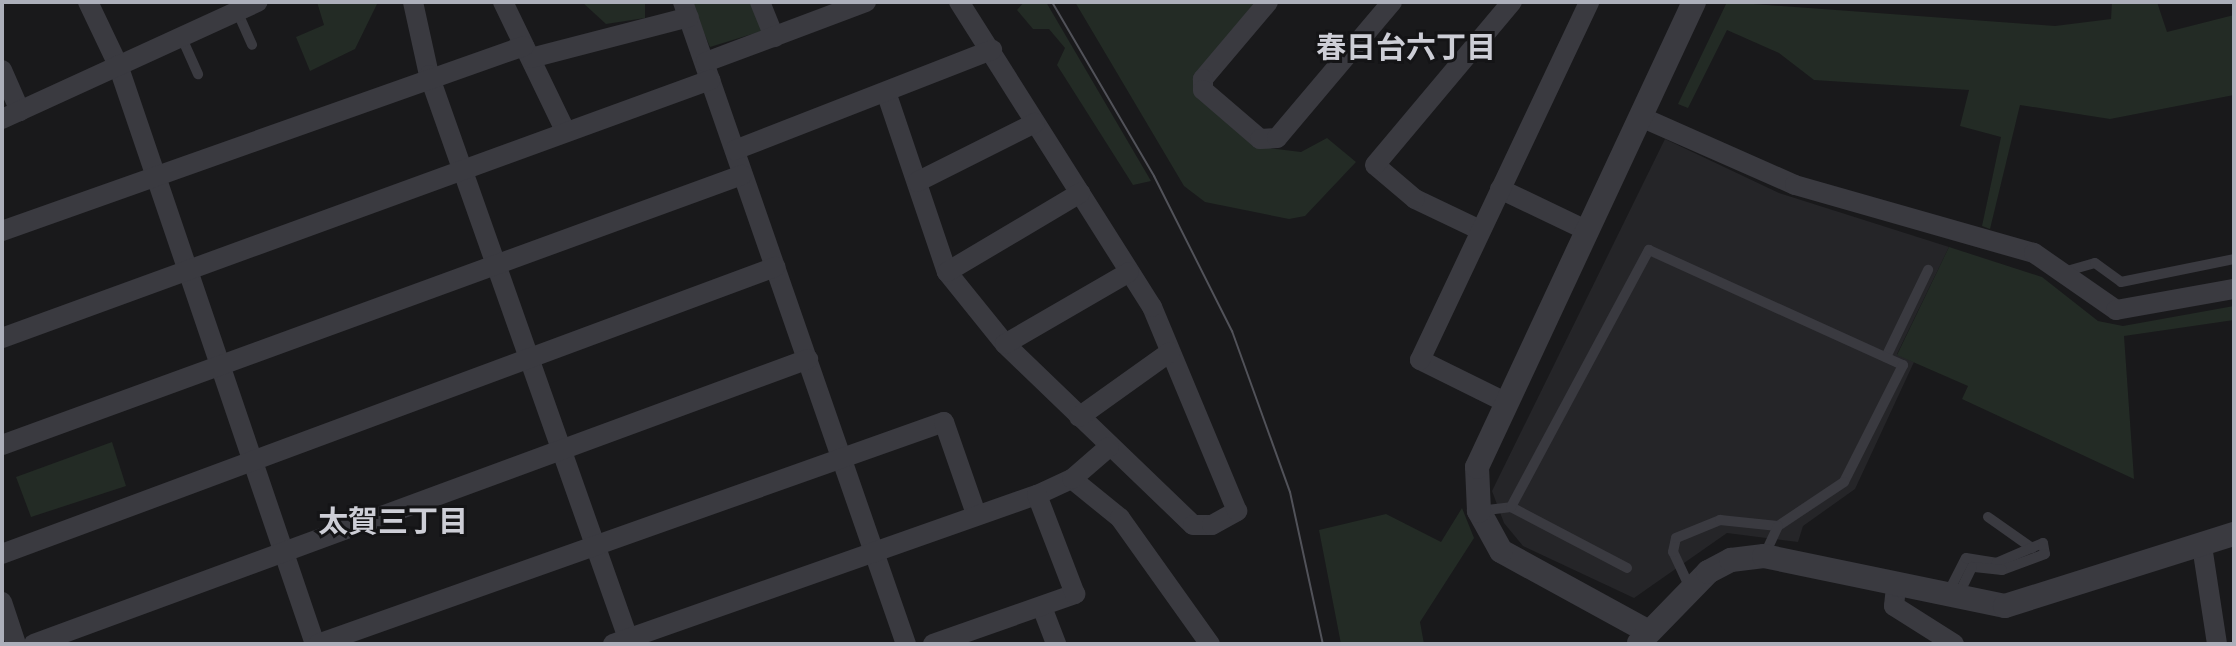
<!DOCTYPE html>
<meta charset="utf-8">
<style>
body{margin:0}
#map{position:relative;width:2236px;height:646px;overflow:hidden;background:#19191b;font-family:Poppins,"Noto Sans JP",sans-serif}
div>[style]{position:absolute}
.built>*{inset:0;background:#252528}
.green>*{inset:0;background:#232b25}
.service>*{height:10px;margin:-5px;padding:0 5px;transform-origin:5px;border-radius:5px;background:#3a3a40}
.minor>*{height:20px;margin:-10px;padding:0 10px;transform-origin:10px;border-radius:10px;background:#3a3a40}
.tertiary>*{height:24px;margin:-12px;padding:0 12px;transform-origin:12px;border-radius:12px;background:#3a3a40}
.tram>*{height:2px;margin:-1px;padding:0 1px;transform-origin:1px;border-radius:1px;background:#515259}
span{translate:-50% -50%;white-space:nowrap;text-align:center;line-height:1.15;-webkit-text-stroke:6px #141416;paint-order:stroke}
.neighbourhood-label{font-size:30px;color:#cdced6;font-weight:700}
.frame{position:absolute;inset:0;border:4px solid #acafba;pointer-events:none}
</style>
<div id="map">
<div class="built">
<i style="clip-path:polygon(1665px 139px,1779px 193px,1949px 247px,1897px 354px,1914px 362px,1855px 489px,1803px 526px,1798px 542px,1727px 533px,1634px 598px,1523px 546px,1504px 523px,1492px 491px)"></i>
</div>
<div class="green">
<i style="clip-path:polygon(317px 2px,378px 2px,355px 49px,310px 71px,296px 37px,324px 25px)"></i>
<i style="clip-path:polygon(582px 2px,645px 2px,645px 18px,606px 24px)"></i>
<i style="clip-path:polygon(691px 2px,751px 2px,762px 31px,710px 47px)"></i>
<i style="clip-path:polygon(1024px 2px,1046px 2px,1151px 181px,1133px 185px,1057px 65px,1065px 48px,1049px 29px,1033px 29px,1017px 10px)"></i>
<i style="clip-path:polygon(1075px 2px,1255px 2px,1197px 75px,1260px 147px,1301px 152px,1327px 138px,1356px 162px,1305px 216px,1289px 219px,1205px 202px,1184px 186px)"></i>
<i style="clip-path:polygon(1727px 2px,2055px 26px,2111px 19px,2112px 2px,2157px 2px,2167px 32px,2234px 15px,2234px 95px,2110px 119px,2020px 105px,1990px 229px,1982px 226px,2001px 137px,1960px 126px,1969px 90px,1814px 80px,1779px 53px,1727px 30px,1688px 108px,1678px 104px)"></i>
<i style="clip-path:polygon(1949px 247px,2042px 277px,2098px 321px,2123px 326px,2234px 306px,2234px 320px,2124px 336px,2134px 479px,1962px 399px,1968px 386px,1897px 355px)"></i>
<i style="clip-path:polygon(112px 442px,126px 486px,31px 517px,16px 477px)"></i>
<i style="clip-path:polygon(1462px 508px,1474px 538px,1420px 622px,1424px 644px,1341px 644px,1319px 530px,1386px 514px,1441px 542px)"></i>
</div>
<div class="service">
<i style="left:237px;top:11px;width:37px;rotate:66deg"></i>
<i style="left:181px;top:36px;width:42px;rotate:65.9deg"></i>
<i style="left:2067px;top:271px;width:29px;rotate:-16deg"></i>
<i style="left:2095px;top:263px;width:32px;rotate:36deg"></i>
<i style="left:2121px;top:282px;width:115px;rotate:-11.5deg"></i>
<i style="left:1886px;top:357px;width:97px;rotate:-64.2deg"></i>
<i style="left:1511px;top:507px;width:131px;rotate:27.7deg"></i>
<i style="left:1479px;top:511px;width:32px;rotate:-7deg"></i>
<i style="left:1511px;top:507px;width:292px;rotate:-61.8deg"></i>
<i style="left:1649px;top:250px;width:279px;rotate:24.4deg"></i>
<i style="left:1903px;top:365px;width:131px;rotate:116.8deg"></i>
<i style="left:1844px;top:482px;width:79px;rotate:146.3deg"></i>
<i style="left:1988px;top:517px;width:54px;rotate:35.2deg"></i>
<i style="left:1690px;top:588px;width:40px;rotate:-115deg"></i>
<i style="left:1673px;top:552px;width:14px;rotate:-78deg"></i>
<i style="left:1676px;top:538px;width:48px;rotate:-22.2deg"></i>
<i style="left:1720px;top:520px;width:58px;rotate:5.9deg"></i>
<i style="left:1778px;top:526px;width:33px;rotate:115deg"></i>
<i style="left:1948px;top:593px;width:39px;rotate:-63deg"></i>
<i style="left:1966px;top:558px;width:30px;rotate:9deg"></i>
<i style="left:1996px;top:563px;width:51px;rotate:-23.1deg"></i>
<i style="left:2043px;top:543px;width:11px;rotate:80deg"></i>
<i style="left:2045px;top:554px;width:46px;rotate:159.6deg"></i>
<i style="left:2002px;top:570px;width:30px;rotate:-174deg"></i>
<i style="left:1972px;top:567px;width:32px;rotate:116deg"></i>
</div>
<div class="minor">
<i style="left:88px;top:2px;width:70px;rotate:64.5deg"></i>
<i style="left:118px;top:65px;width:612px;rotate:71.21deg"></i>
<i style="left:413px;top:2px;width:75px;rotate:77.6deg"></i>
<i style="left:429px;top:75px;width:603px;rotate:70.54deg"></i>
<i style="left:503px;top:2px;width:142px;rotate:64.2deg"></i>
<i style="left:683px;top:2px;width:680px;rotate:70.85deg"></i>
<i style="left:760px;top:2px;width:38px;rotate:68deg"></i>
<i style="left:1268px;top:2px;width:101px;rotate:130.2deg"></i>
<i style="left:1203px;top:79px;width:11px;rotate:90deg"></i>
<i style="left:1203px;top:90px;width:75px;rotate:40.7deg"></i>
<i style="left:1260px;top:139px;width:17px;rotate:-3deg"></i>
<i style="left:1277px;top:138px;width:178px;rotate:-49.8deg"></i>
<i style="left:531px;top:58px;width:163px;rotate:-14.5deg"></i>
<i style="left:706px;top:62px;width:171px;rotate:-20.6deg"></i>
<i style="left:2px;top:70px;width:45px;rotate:66.3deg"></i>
<i style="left:886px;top:92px;width:190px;rotate:71.3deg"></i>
<i style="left:947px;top:272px;width:92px;rotate:51.1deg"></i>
<i style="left:1005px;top:344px;width:261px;rotate:43.9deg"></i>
<i style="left:1193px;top:525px;width:19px"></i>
<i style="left:1212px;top:525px;width:29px;rotate:-29deg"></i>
<i style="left:1237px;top:511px;width:221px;rotate:-112.6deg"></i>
<i style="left:1152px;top:307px;width:361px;rotate:-122.3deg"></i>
<i style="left:1641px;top:117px;width:168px;rotate:23.8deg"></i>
<i style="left:1795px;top:185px;width:248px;rotate:15.9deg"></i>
<i style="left:2034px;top:253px;width:100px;rotate:34.8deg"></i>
<i style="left:2116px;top:310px;width:120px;rotate:-10.1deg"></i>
<i style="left:2px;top:119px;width:281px;rotate:-24.6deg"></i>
<i style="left:735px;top:150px;width:276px;rotate:-21.3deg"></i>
<i style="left:917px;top:182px;width:132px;rotate:-26.6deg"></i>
<i style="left:1500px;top:189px;width:98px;rotate:25.5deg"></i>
<i style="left:1480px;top:230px;width:72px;rotate:-154.5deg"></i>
<i style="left:1415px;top:199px;width:52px;rotate:-139.6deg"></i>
<i style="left:1375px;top:165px;width:213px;rotate:-50deg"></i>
<i style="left:2px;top:231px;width:554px;rotate:-19.51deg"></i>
<i style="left:947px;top:272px;width:155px;rotate:-30.7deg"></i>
<i style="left:2px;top:338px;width:754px;rotate:-20.02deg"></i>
<i style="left:1005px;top:344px;width:143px;rotate:-30.1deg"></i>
<i style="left:1505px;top:402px;width:95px;rotate:-153.7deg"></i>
<i style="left:1420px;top:360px;width:396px;rotate:-64.7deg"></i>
<i style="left:1079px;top:417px;width:112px;rotate:-35.5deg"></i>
<i style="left:2px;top:445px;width:788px;rotate:-20.05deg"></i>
<i style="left:1072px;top:479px;width:62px;rotate:39.1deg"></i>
<i style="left:1120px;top:518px;width:155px;rotate:54.5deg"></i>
<i style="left:2202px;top:546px;width:99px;rotate:81.3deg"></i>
<i style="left:2px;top:554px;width:825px;rotate:-20.37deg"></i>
<i style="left:1896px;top:587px;width:19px;rotate:96deg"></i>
<i style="left:1894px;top:606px;width:71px;rotate:32.3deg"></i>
<i style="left:2px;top:602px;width:44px;rotate:71.6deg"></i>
<i style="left:1042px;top:607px;width:40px;rotate:69deg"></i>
<i style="left:34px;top:644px;width:825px;rotate:-20.21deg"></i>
<i style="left:318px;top:644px;width:664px;rotate:-19.53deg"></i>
<i style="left:944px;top:422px;width:97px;rotate:70.8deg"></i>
<i style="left:613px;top:644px;width:449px;rotate:-19.4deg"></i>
<i style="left:1037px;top:495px;width:38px;rotate:-25deg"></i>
<i style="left:1072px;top:479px;width:49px;rotate:-40.9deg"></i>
<i style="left:933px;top:644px;width:151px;rotate:-19.4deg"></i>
<i style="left:1075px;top:594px;width:106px;rotate:-111deg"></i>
</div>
<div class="tertiary">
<i style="left:1647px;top:631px;width:166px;rotate:-151.3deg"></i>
<i style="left:1501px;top:551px;width:46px;rotate:-118.8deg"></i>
<i style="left:1479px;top:511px;width:44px;rotate:-92.6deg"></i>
<i style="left:1477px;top:467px;width:513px;rotate:-64.98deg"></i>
<i style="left:1639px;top:643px;width:99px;rotate:-45.8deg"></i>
<i style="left:1708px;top:572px;width:26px;rotate:-28deg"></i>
<i style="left:1731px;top:560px;width:33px;rotate:-7deg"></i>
<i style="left:1764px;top:556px;width:246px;rotate:11.7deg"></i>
<i style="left:2005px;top:606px;width:240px;rotate:-17.5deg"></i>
</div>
<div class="tram">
<i style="left:1052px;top:2px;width:202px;rotate:59.6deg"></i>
<i style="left:1154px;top:176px;width:174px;rotate:63.3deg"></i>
<i style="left:1232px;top:331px;width:171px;rotate:70.2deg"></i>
<i style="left:1290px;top:492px;width:156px;rotate:77.8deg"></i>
</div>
<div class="neighbourhood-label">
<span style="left:1406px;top:48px">春日台六丁目</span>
<span style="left:393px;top:522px">太賀三丁目</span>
</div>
<div class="frame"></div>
</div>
